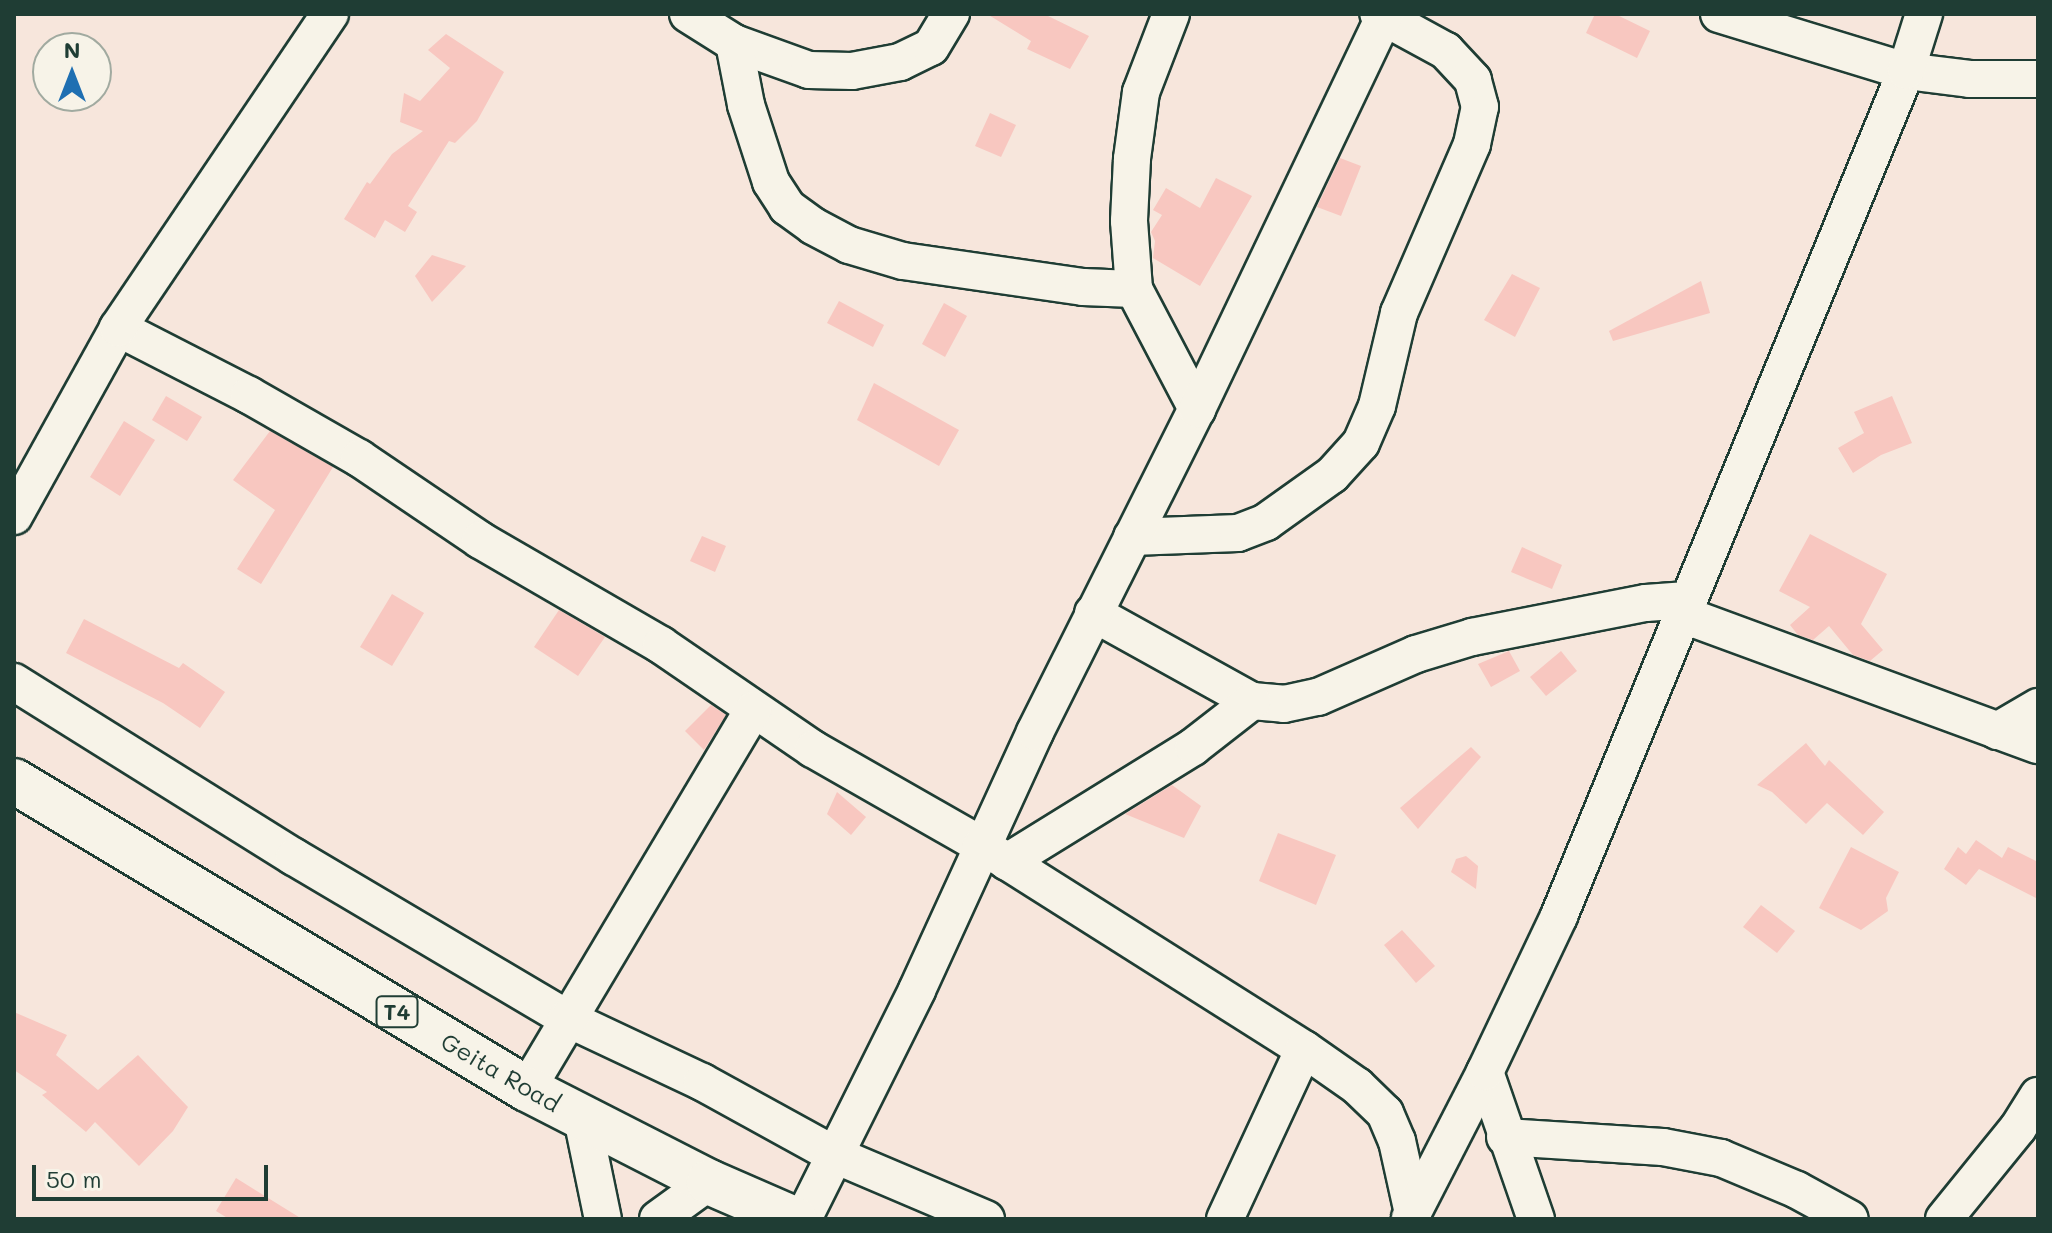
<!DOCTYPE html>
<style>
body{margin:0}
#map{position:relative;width:2052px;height:1233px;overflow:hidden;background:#f7e6dc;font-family:Mali,sans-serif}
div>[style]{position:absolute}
.building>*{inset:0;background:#f8c7c0}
.roads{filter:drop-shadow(2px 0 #1f3d34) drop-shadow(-2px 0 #1f3d34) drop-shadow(0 2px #1f3d34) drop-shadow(0 -2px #1f3d34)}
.street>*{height:36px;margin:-18px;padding:0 18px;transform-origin:18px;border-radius:18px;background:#f7f3e8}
.highway>*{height:44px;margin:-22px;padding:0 22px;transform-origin:22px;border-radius:22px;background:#f7f3e8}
span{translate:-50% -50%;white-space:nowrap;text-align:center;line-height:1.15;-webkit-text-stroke:6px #f7f3e8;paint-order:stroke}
.shield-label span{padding:2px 6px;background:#f7f3e8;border:2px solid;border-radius:6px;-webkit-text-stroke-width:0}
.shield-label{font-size:22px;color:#1f3d34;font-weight:700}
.street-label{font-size:24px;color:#1f3d34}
.frame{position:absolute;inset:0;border:16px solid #1f3d34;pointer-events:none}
.north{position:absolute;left:32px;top:32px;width:80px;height:80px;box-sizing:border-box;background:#f7f3e8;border:2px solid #a1aaa0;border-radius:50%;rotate:0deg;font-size:22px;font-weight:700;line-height:32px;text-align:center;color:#1f3d34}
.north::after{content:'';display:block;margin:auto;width:28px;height:36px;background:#1f6fb2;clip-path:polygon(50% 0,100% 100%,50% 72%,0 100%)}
.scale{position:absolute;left:32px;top:1165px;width:236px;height:36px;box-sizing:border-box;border:4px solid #1f3d34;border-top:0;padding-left:10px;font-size:24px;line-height:28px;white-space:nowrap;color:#1f3d34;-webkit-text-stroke:6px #f7f3e8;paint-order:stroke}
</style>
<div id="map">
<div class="building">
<i style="clip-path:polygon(987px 14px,1044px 14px,1089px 36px,1070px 69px,1027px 49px,1031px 41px)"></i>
<i style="clip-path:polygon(1595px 14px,1615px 14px,1650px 31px,1637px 58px,1586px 33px)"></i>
<i style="clip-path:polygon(446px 34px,504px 72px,477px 121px,455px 143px,449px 141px,408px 206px,417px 212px,405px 232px,385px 220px,375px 238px,344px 219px,367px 182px,370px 184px,392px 154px,423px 131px,400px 122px,404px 93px,420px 101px,450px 68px,428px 50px)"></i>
<i style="clip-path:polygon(990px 113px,1016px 125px,1001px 157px,975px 146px)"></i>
<i style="clip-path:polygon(1340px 158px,1361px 166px,1341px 216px,1317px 207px)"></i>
<i style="clip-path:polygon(1216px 178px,1252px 196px,1200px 286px,1153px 258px,1155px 241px,1151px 232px,1162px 215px,1153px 210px,1166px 188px,1200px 208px)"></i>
<i style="clip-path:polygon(432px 255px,466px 266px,432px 302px,415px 276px)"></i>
<i style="clip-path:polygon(1512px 274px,1540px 288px,1515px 337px,1484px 320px)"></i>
<i style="clip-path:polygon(1701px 281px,1710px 313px,1613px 341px,1609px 331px)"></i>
<i style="clip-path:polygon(839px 301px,884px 325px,873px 347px,827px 323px)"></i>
<i style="clip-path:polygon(944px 303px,967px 316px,945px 357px,922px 344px)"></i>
<i style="clip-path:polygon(874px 383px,959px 430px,939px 466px,857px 420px)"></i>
<i style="clip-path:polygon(166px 396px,202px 417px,187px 441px,152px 420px)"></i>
<i style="clip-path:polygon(1892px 396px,1912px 443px,1881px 455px,1853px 473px,1838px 448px,1864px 433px,1854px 412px)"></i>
<i style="clip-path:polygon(124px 421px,155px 440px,120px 496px,90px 477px)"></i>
<i style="clip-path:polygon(270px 431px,333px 467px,261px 584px,237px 569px,275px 510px,233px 480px)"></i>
<i style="clip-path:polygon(1810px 534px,1887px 574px,1861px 624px,1883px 650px,1870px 661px,1853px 655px,1829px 626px,1813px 640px,1798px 635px,1790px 625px,1810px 607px,1779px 591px)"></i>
<i style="clip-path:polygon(702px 536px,726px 546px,715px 572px,690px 561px)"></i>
<i style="clip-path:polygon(1522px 547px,1562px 565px,1552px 589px,1511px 572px)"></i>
<i style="clip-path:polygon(392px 594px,424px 613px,392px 666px,360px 647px)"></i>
<i style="clip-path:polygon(559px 610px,605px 637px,578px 676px,534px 647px)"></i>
<i style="clip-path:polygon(84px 619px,179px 668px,183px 663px,225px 692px,200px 728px,163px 703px,66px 653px)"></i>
<i style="clip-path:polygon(1509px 651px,1520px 671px,1491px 687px,1478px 664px)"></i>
<i style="clip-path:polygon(1561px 651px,1577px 671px,1546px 696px,1530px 677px)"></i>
<i style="clip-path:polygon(711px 705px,726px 715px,704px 750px,685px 731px)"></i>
<i style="clip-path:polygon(1806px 743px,1825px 766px,1829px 760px,1884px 812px,1863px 835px,1827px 803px,1806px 824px,1772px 792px,1757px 785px)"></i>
<i style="clip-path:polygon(1471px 747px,1481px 757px,1418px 829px,1400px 808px)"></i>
<i style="clip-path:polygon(1172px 785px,1201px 806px,1184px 838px,1125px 814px)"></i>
<i style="clip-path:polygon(837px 792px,866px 817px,851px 835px,827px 814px)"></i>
<i style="clip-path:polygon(1278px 833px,1336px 855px,1316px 905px,1259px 881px)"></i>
<i style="clip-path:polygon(1976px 840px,2002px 858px,2008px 847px,2038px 862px,2038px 899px,1979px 869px,1966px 885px,1944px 869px,1958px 847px,1966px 854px)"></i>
<i style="clip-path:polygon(1851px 847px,1899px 872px,1886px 898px,1888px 911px,1861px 930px,1819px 908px)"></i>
<i style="clip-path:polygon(1466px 856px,1478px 866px,1476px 889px,1451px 872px,1456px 859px)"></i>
<i style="clip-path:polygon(1761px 905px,1795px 931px,1777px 953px,1743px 927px)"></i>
<i style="clip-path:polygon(1402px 930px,1435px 966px,1416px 983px,1384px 945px)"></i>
<i style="clip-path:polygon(14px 1012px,67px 1035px,56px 1055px,98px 1090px,138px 1055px,188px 1107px,173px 1131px,139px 1166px,95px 1122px,86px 1132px,42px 1095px,47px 1092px,14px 1070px)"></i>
<i style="clip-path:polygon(236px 1178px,302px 1219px,229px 1219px,216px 1211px)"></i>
</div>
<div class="roads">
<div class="street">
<i style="left:688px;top:14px;width:54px;rotate:32.2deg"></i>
<i style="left:734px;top:43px;width:80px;rotate:19.8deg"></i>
<i style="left:809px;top:70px;width:43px;rotate:1.3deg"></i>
<i style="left:852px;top:71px;width:49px;rotate:-10.6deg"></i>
<i style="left:900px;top:62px;width:34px;rotate:-26deg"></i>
<i style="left:931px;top:47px;width:39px;rotate:-59deg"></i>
<i style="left:1171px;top:14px;width:84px;rotate:111deg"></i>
<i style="left:1141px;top:92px;width:68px;rotate:97.7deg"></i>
<i style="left:1132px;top:159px;width:62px;rotate:92.8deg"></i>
<i style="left:1129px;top:221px;width:68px;rotate:85.8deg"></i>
<i style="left:1134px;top:289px;width:136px;rotate:62.3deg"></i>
<i style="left:1719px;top:14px;width:195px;rotate:17deg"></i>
<i style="left:1906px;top:71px;width:64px;rotate:7.1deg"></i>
<i style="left:1970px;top:79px;width:68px"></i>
<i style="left:734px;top:43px;width:63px;rotate:79deg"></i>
<i style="left:746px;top:105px;width:81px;rotate:72deg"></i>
<i style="left:771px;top:182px;width:30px;rotate:57deg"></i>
<i style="left:787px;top:207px;width:32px;rotate:36deg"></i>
<i style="left:813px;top:226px;width:41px;rotate:27.8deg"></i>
<i style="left:849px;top:245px;width:56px;rotate:16.5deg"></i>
<i style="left:903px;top:261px;width:182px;rotate:8.2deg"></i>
<i style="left:1083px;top:287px;width:51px;rotate:2.2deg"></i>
<i style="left:118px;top:328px;width:147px;rotate:27.1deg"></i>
<i style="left:249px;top:395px;width:127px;rotate:29.8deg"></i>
<i style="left:359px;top:458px;width:146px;rotate:34.1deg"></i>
<i style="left:480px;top:540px;width:209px;rotate:30.1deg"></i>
<i style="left:661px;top:645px;width:184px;rotate:34.4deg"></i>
<i style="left:813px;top:749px;width:193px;rotate:29.7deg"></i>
<i style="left:981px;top:845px;width:382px;rotate:32.3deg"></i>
<i style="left:1304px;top:1049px;width:65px;rotate:34.9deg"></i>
<i style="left:1357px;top:1086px;width:39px;rotate:44deg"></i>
<i style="left:1385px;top:1113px;width:30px;rotate:67deg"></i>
<i style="left:1397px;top:1141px;width:74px;rotate:77.5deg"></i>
<i style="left:14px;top:516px;width:215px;rotate:-61deg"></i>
<i style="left:118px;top:328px;width:379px;rotate:-56deg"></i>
<i style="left:1132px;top:537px;width:106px;rotate:-2.2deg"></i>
<i style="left:1238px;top:533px;width:30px;rotate:-21deg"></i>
<i style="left:1266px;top:522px;width:81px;rotate:-35.5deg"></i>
<i style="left:1332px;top:475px;width:43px;rotate:-47.8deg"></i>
<i style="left:1361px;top:443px;width:40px;rotate:-66.6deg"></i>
<i style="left:1377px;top:406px;width:96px;rotate:-76.7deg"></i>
<i style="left:1399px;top:313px;width:184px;rotate:-66.6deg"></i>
<i style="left:1472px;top:144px;width:38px;rotate:-78deg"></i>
<i style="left:1480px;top:107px;width:28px;rotate:-105deg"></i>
<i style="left:1473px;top:80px;width:40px;rotate:-133deg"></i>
<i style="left:1446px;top:51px;width:77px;rotate:-151.4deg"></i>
<i style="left:1093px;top:613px;width:182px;rotate:29deg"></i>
<i style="left:1252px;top:701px;width:32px;rotate:5deg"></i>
<i style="left:1284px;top:704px;width:35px;rotate:-12deg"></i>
<i style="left:1318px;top:697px;width:107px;rotate:-23.7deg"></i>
<i style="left:1416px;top:654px;width:59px;rotate:-16.9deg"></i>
<i style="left:1472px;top:637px;width:177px;rotate:-11.1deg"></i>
<i style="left:1646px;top:603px;width:41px;rotate:-4.2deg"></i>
<i style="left:1681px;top:614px;width:380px;rotate:20.2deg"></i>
<i style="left:14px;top:682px;width:330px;rotate:32deg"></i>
<i style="left:294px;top:857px;width:316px;rotate:30.6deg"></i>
<i style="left:566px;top:1018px;width:150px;rotate:25.2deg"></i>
<i style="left:702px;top:1082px;width:152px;rotate:28.8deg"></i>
<i style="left:835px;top:1155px;width:164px;rotate:23deg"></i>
<i style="left:1997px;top:731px;width:48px;rotate:-30.3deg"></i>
<i style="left:1007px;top:862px;width:219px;rotate:-31.7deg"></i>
<i style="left:1193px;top:747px;width:75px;rotate:-37.9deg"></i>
<i style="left:1485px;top:1072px;width:156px;rotate:70.9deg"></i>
<i style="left:527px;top:1089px;width:441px;rotate:-59.2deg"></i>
<i style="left:582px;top:1118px;width:103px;rotate:78.3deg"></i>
<i style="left:1505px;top:1137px;width:158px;rotate:3.6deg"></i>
<i style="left:1663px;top:1147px;width:59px;rotate:10.7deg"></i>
<i style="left:1721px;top:1158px;width:82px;rotate:22.8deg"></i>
<i style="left:1797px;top:1190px;width:60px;rotate:28.7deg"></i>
<i style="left:1410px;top:1218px;width:164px;rotate:-62.8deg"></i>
<i style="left:1485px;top:1072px;width:173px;rotate:-64.6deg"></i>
<i style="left:1559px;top:916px;width:913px;rotate:-67.67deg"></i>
<i style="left:1906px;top:71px;width:60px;rotate:-72.5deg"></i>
<i style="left:658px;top:1219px;width:63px;rotate:-36deg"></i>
<i style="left:803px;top:1219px;width:256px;rotate:-63.5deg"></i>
<i style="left:917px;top:990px;width:284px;rotate:-65.4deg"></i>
<i style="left:1035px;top:732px;width:361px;rotate:-63.4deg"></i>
<i style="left:1197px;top:409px;width:437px;rotate:-64.5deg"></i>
<i style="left:1225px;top:1219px;width:187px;rotate:-65.1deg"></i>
<i style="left:1944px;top:1219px;width:117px;rotate:-50.9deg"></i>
<i style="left:2018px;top:1128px;width:38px;rotate:-58deg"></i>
</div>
<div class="highway">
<i style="left:14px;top:781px;width:598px;rotate:30.98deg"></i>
<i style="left:527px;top:1089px;width:204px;rotate:27.1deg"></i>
<i style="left:709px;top:1182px;width:93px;rotate:23.5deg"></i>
</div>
</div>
<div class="shield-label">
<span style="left:397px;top:1012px">T4</span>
</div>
<div class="street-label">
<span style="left:501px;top:1072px;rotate:30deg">Geita Road</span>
</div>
<div class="frame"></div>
<div class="north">N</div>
<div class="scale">50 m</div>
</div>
